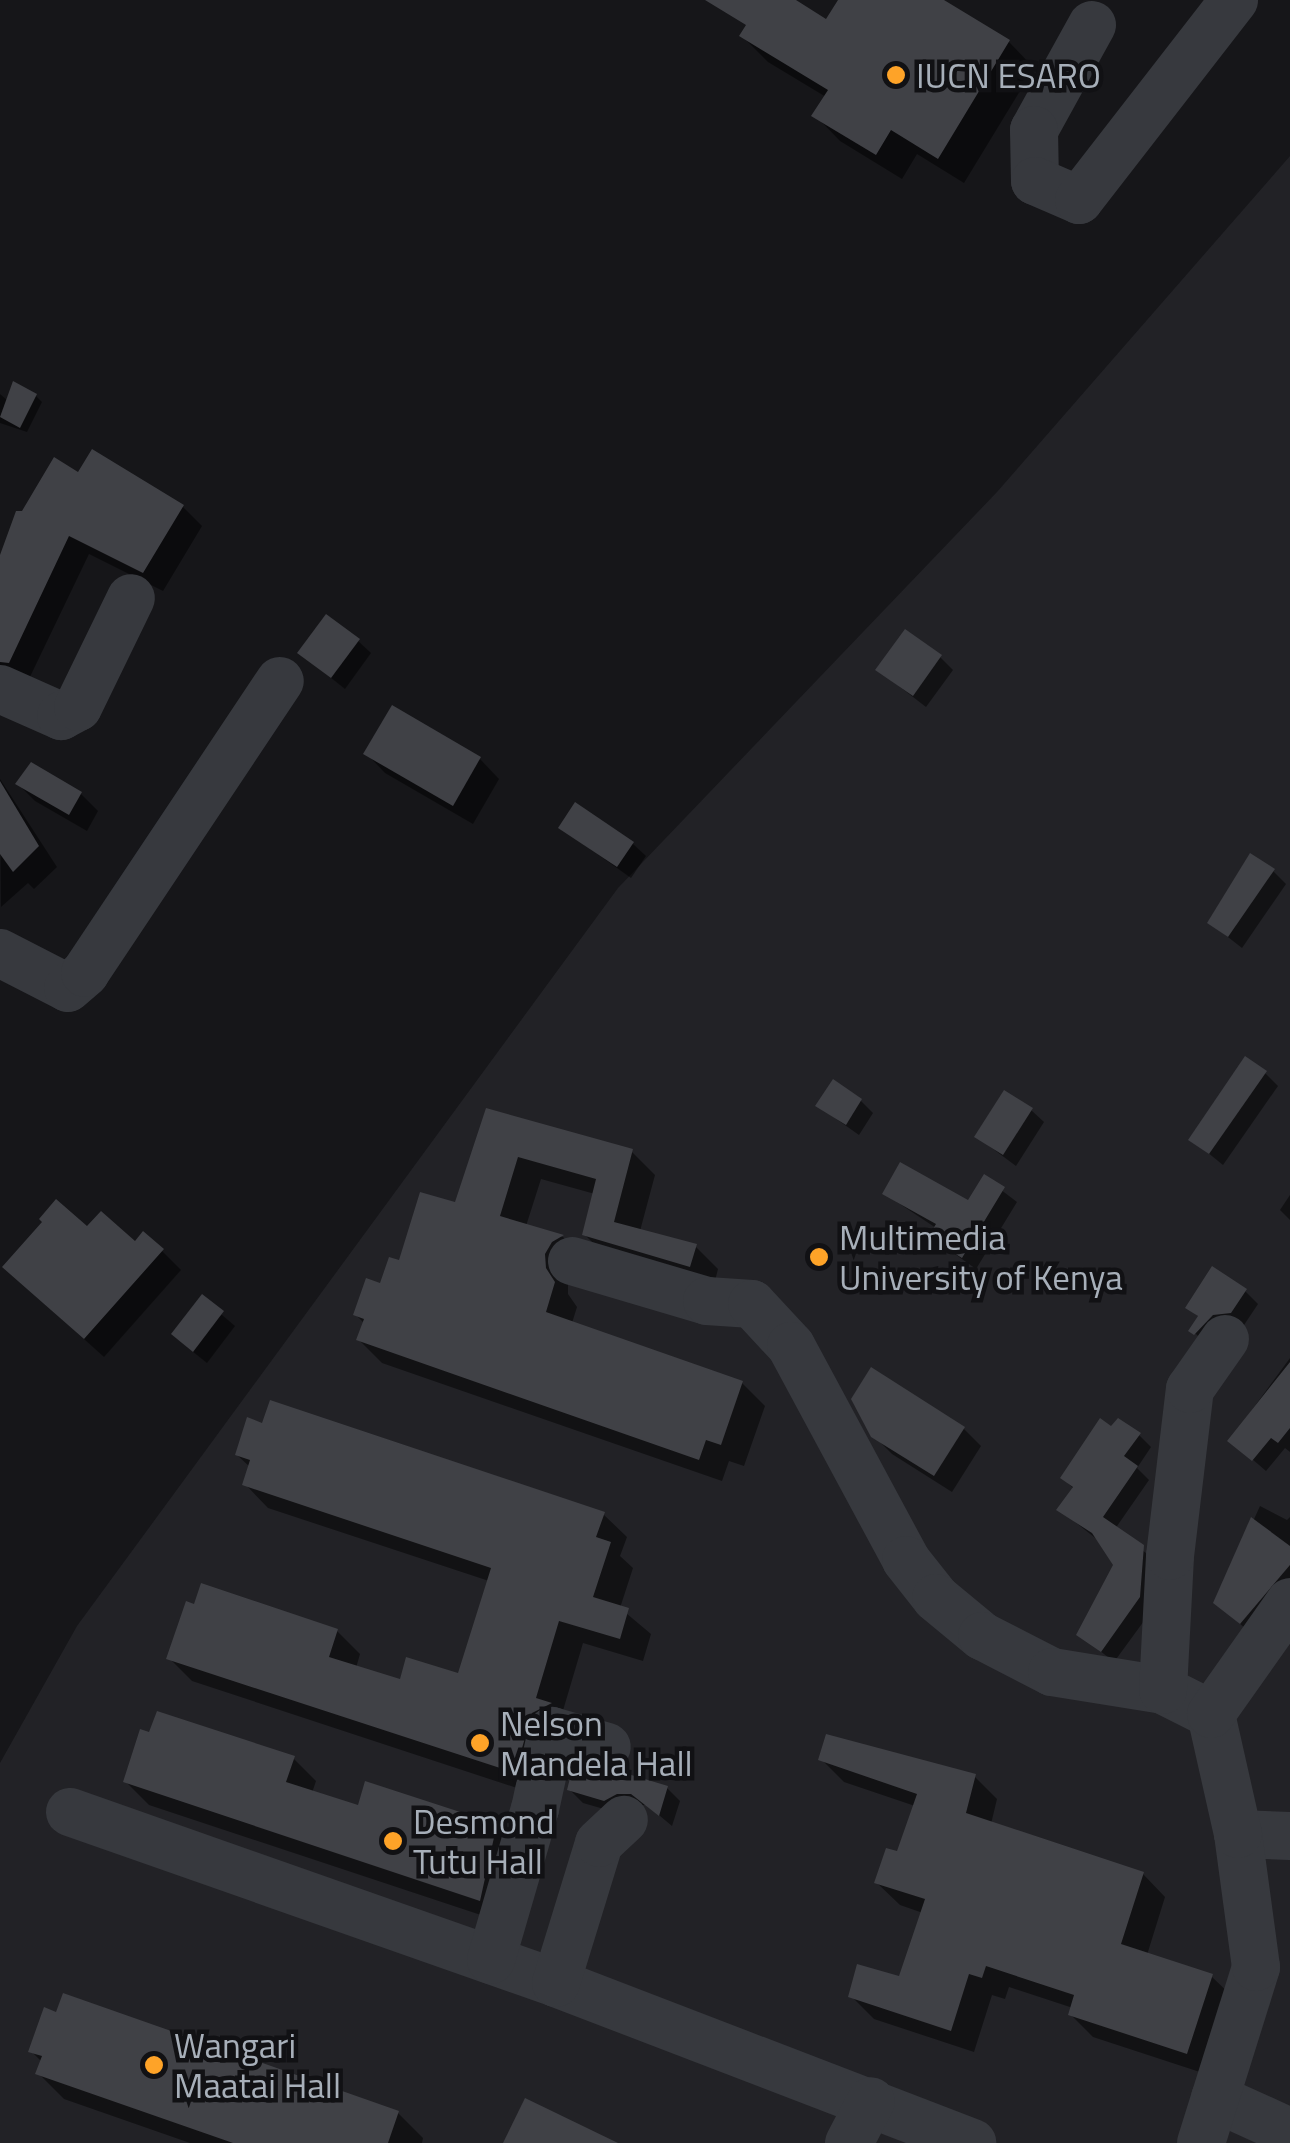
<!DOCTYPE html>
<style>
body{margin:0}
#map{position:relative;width:1290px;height:2143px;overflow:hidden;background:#161619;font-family:"Titillium Web",sans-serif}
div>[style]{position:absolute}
.built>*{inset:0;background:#222226}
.shadow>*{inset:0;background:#0007}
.building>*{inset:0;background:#404146}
.minor>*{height:48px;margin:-24px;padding:0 24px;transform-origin:24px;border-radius:24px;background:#37393e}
.dots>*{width:28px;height:28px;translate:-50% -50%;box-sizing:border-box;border:5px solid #111114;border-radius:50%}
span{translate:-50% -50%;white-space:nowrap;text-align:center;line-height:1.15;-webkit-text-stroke:9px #111114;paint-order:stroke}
.poi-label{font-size:35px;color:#a7afb9}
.left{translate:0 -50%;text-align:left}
</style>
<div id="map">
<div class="built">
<i style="clip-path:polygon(1290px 156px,1290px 2143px,0 2143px,0 1763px,77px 1626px,618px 888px,997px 492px)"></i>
</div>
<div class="shadow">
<i style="clip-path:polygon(764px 0,791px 0,827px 22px,841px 0,936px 0,1009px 42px,1034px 68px,964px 183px,917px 154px,902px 179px,840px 141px,815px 115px,826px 97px,768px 62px,742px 36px)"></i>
<i style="clip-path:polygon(0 394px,7px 400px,36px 396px,42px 402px,27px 432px,0 423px)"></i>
<i style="clip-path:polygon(79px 476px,183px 507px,202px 526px,163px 591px,89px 554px,28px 681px,0 668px,0 562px)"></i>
<i style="clip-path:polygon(358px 641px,371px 653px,345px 689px,300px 653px)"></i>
<i style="clip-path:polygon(940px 657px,953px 670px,926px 707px,878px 670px)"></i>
<i style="clip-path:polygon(392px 708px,480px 759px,499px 779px,473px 824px,385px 773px,366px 753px)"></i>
<i style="clip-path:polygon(0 779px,57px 867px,34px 889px,28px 883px,1px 907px)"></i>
<i style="clip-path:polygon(18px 784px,81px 794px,98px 811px,87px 831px,35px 801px)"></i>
<i style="clip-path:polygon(561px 828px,633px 844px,646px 856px,631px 878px)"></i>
<i style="clip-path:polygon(1273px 871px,1286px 884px,1242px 948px,1210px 923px)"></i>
<i style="clip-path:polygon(1265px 1073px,1278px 1086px,1223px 1165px,1191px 1139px)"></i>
<i style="clip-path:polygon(861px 1101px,873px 1113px,859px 1135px,818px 1106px)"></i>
<i style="clip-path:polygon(1031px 1110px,1044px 1122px,1016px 1166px,977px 1137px)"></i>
<i style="clip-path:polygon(488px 1111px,632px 1152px,655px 1175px,640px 1231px,695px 1246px,718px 1269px,713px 1289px,607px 1257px,584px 1234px,595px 1194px,541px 1179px,526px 1226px,563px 1237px,585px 1259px,568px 1278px,568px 1294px,577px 1307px,572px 1323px,742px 1383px,765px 1406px,744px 1466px,729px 1461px,722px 1481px,382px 1363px,359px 1340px,365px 1324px,356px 1315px,457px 1205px)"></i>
<i style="clip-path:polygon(984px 1177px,1017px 1202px,976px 1269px,931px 1237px,936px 1228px,885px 1194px,969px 1203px)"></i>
<i style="clip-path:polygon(1290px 1195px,1290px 1220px,1280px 1210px)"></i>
<i style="clip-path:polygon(46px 1222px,162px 1251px,181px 1270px,104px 1357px,25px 1286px)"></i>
<i style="clip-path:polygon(1245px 1291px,1258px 1304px,1244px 1325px,1226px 1327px,1208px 1346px,1192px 1330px,1200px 1318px,1188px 1307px)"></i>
<i style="clip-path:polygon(202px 1298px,235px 1326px,207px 1363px,187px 1347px)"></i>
<i style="clip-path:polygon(1290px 1358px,1290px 1452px,1285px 1448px,1266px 1471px,1230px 1440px)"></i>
<i style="clip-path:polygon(964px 1429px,981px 1446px,952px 1492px,892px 1454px,873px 1435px)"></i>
<i style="clip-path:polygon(1112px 1430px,1139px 1435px,1151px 1447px,1137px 1468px,1149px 1480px,1115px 1529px,1155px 1560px,1152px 1610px,1114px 1662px,1079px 1634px,1116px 1565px,1099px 1541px,1060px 1510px,1074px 1489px,1063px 1478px)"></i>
<i style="clip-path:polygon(237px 1455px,603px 1514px,627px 1537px,620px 1556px,633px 1568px,620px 1608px,651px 1634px,643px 1661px,583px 1643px,538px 1795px,192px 1681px,169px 1658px,337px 1631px,360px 1654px,356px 1668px,401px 1682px,459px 1677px,489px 1581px,268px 1508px,245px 1484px,250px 1467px)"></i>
<i style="clip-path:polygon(1260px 1506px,1287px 1520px,1290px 1517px,1290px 1589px,1253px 1635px,1216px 1603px)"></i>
<i style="clip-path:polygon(151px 1735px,293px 1758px,316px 1781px,312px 1793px,359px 1809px,496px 1826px,519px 1849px,502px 1922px,149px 1805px,126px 1782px)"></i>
<i style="clip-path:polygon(821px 1759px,975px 1777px,997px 1799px,991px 1824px,1143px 1874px,1165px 1897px,1147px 1955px,1211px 1976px,1234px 1998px,1209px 2075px,1093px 2037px,1071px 2015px,1073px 2008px,1009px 1987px,1005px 1999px,992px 1995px,974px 2052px,874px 2019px,851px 1996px,901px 1979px,923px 1913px,900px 1905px,877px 1883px,898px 1854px,915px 1806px,844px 1782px)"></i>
<i style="clip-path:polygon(667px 1788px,680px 1801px,672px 1826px,647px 1805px,631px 1805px,618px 1813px,583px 1803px,570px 1790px)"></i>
<i style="clip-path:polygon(31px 2051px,398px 2113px,423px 2138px,422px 2143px,190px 2143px,64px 2099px,38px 2073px,42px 2062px)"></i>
</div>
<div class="building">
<i style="clip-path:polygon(705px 0,796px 0,826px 19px,838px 0,944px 0,1010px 40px,938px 159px,891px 130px,876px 155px,811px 116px,828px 90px,739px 36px,746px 25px)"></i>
<i style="clip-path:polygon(13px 381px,37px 394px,20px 428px,0 417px)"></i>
<i style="clip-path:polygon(92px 449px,184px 505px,143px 573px,69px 536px,9px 663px,0 662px,0 555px,16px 511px,22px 511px,54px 457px,78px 472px)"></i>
<i style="clip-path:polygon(326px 614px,360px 639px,331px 678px,297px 653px)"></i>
<i style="clip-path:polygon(905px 629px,942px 655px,913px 696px,875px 670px)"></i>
<i style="clip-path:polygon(392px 705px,481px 757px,453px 806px,363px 754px)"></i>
<i style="clip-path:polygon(31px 762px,82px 792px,69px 815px,15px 784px)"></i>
<i style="clip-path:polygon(0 781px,39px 846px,13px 872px,0 854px)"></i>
<i style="clip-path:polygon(575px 802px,634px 842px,617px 867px,558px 828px)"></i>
<i style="clip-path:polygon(1250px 853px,1275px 869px,1228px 937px,1207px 923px)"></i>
<i style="clip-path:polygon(1245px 1056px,1267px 1071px,1209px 1154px,1188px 1140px)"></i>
<i style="clip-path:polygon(833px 1079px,862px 1099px,846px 1125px,815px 1106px)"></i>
<i style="clip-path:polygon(1004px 1090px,1033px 1108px,1003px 1155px,974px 1137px)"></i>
<i style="clip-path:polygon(486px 1108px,633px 1149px,614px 1222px,697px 1244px,690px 1267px,582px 1235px,596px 1179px,518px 1157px,500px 1216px,564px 1235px,552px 1242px,545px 1254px,546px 1268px,555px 1282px,546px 1312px,743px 1381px,721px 1445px,706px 1440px,699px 1460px,356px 1340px,364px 1319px,353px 1315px,366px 1278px,380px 1283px,389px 1257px,399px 1260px,420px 1192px,455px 1202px)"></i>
<i style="clip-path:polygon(900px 1162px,968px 1200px,984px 1174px,1005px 1187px,962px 1258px,928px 1237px,936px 1224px,882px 1194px)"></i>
<i style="clip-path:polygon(56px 1199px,87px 1226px,101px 1211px,135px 1241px,143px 1231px,164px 1249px,84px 1339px,2px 1267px,42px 1222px,39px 1219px)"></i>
<i style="clip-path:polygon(1212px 1266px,1247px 1289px,1231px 1313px,1213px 1315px,1194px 1335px,1188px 1331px,1198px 1316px,1185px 1308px)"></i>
<i style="clip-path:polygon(202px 1294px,224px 1311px,193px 1352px,171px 1334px)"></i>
<i style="clip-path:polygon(1290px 1362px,1290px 1428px,1278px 1443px,1271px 1438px,1252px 1461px,1227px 1441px)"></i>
<i style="clip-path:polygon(871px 1367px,965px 1427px,934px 1476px,871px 1437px,851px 1399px)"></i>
<i style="clip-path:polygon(270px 1400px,605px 1512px,596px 1537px,611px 1542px,593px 1597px,629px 1608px,620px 1639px,559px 1621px,536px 1698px,552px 1703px,532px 1713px,515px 1773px,166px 1659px,186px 1601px,194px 1604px,201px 1583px,338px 1629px,329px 1657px,400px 1679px,406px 1657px,458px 1673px,491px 1568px,242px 1485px,250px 1460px,235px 1455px,247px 1417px,262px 1423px)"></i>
<i style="clip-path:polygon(1100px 1418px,1111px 1426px,1118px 1418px,1141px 1433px,1124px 1456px,1138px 1466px,1103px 1517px,1144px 1545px,1140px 1597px,1101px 1652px,1076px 1635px,1113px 1565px,1092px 1533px,1056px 1510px,1073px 1487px,1060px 1478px)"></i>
<i style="clip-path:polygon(1251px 1517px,1290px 1546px,1290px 1565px,1240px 1624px,1213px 1603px)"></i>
<i style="clip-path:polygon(157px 1711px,295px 1756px,286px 1782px,358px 1805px,365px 1781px,497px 1824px,480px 1901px,123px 1782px,140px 1729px,149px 1732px)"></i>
<i style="clip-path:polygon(826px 1734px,976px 1774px,966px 1813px,1144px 1872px,1121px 1944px,1213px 1974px,1187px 2054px,1068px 2015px,1074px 1995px,986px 1966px,982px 1978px,969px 1974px,951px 2031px,848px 1997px,857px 1964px,899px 1976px,925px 1899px,874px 1883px,886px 1848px,897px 1851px,917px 1794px,818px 1760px)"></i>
<i style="clip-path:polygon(573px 1766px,600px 1774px,618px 1771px,668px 1786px,659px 1816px,631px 1794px,617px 1794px,604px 1801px,567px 1790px)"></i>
<i style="clip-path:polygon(63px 1993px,399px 2111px,388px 2143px,233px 2143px,35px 2074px,42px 2056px,28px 2052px,44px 2007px,56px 2012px)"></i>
<i style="clip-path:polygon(525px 2098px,618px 2143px,503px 2143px)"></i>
</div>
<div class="minor">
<i style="left:1092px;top:25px;width:120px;rotate:118.9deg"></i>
<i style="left:1034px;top:130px;width:51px;rotate:88.9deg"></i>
<i style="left:1035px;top:181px;width:48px;rotate:23.4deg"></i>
<i style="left:1079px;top:200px;width:253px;rotate:-52.2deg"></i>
<i style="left:0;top:689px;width:67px;rotate:23.9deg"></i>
<i style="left:61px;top:716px;width:19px;rotate:-28deg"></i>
<i style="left:78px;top:707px;width:121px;rotate:-64.1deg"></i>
<i style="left:0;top:953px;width:76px;rotate:27.2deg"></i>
<i style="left:68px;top:988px;width:23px;rotate:-41deg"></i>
<i style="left:85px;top:973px;width:351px;rotate:-56.3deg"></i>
<i style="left:572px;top:1261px;width:141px;rotate:16.5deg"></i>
<i style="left:707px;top:1301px;width:45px;rotate:3.8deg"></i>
<i style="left:752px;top:1304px;width:57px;rotate:47.1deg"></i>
<i style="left:791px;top:1346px;width:243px;rotate:61.7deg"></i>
<i style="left:906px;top:1560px;width:48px;rotate:51.7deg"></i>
<i style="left:936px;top:1598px;width:60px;rotate:39.6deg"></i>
<i style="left:982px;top:1636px;width:79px;rotate:27.2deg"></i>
<i style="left:1052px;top:1672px;width:112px;rotate:9.2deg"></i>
<i style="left:1163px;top:1690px;width:54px;rotate:26.6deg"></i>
<i style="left:1163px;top:1690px;width:134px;rotate:-87deg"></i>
<i style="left:1170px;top:1556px;width:168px;rotate:-83.2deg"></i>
<i style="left:1190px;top:1389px;width:61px;rotate:-55deg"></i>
<i style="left:70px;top:1812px;width:515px;rotate:19.38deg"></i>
<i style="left:556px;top:1983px;width:446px;rotate:21deg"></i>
<i style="left:1238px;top:1834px;width:52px;rotate:2.2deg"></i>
<i style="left:491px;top:1960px;width:157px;rotate:-73.8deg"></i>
<i style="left:535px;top:1809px;width:80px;rotate:-77.7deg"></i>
<i style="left:552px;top:1731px;width:57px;rotate:16.2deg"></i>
<i style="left:556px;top:1983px;width:146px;rotate:-72.9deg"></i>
<i style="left:599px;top:1843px;width:34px;rotate:-43deg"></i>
<i style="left:1215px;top:2098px;width:82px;rotate:24.4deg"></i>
<i style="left:849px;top:2143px;width:47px;rotate:-62.4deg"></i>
<i style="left:1201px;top:2143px;width:184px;rotate:-72.6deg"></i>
<i style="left:1256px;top:1967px;width:134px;rotate:-97.7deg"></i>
<i style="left:1238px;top:1834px;width:123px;rotate:-102.7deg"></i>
<i style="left:1211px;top:1714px;width:137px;rotate:-54.8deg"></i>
</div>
<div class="dots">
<i style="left:896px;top:75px;background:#fea328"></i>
<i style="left:819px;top:1257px;background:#fea328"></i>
<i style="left:480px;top:1743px;background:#fea328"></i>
<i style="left:393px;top:1841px;background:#fea328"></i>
<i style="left:154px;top:2065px;background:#fea328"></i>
</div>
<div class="poi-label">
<span class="left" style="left:916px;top:75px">IUCN ESARO</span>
<span class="left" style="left:839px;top:1257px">Multimedia<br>University of Kenya</span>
<span class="left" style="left:500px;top:1743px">Nelson<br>Mandela Hall</span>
<span class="left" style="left:413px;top:1841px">Desmond<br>Tutu Hall</span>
<span class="left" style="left:174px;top:2065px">Wangari<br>Maatai Hall</span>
</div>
</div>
